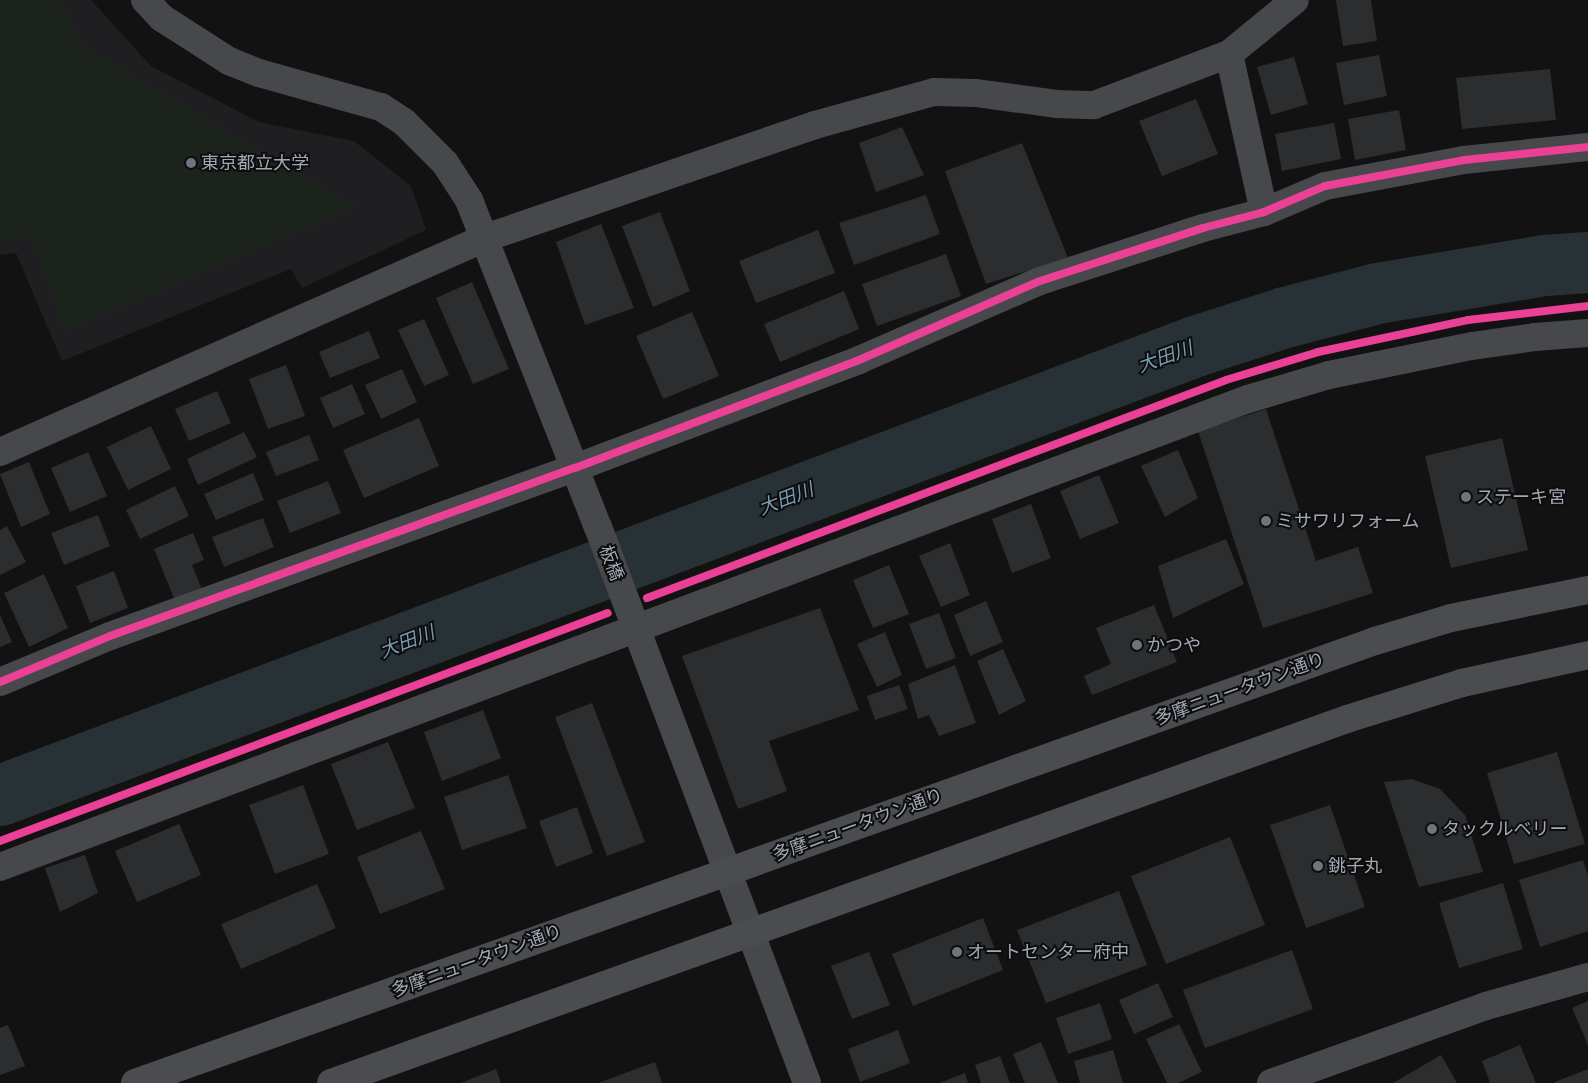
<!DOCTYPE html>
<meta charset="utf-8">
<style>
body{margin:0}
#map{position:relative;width:1588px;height:1083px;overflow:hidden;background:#121213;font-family:Mulish,"Noto Sans JP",sans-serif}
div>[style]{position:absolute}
.built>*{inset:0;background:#1f1f21}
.green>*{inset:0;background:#1c231d}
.river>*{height:61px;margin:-30.5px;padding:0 30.5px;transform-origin:30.5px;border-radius:30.5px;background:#283136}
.building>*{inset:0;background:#2c2d2e}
.minor>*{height:28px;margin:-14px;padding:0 14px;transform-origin:14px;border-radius:14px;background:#46484b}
.tertiary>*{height:28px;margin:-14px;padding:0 14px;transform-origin:14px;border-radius:14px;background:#46484b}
.secondary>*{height:28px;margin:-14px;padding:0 14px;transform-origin:14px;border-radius:14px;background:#4a4c50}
.cycleway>*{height:8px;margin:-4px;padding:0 4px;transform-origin:4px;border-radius:4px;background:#ea4096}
.dots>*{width:14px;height:14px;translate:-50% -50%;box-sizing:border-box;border:2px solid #0d0d0e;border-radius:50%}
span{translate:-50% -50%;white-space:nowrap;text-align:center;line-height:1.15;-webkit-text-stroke:4px #0d0d0e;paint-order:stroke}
.poi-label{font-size:18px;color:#a2a9b5}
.left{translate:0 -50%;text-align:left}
.street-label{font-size:18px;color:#a2a9b5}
.water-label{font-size:19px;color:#779bb2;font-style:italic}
</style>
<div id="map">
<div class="built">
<i style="clip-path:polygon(0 0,91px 0,151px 66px,259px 122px,354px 141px,411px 186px,426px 230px,302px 288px,291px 269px,62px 361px,16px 253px,0 255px)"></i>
</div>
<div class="green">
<i style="clip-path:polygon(0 0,59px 0,81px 45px,355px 207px,65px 331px,33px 238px,0 240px)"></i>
</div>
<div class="river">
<i style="left:0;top:795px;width:1277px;rotate:-20.59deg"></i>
<i style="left:1195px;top:346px;width:95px;rotate:-17.9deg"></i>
<i style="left:1285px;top:317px;width:95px;rotate:-14.6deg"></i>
<i style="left:1377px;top:293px;width:170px;rotate:-9.5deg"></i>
<i style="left:1545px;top:265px;width:43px;rotate:-4deg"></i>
</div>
<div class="building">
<i style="clip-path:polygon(1336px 0,1371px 0,1377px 41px,1343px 46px)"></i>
<i style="clip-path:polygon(1379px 55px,1387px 96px,1344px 105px,1336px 63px)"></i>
<i style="clip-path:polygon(1294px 57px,1308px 104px,1271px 115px,1257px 67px)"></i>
<i style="clip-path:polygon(1550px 69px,1556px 120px,1462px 129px,1456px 78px)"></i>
<i style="clip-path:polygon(1196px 99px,1218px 154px,1162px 176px,1139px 121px)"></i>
<i style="clip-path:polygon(1399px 110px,1406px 150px,1355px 160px,1348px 119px)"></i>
<i style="clip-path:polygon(1334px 123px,1341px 159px,1282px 171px,1275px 134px)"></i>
<i style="clip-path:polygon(902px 127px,924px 175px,876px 192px,859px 143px)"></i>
<i style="clip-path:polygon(1022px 143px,1068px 258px,986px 284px,945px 171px)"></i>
<i style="clip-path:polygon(926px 195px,940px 234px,854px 265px,839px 223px)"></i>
<i style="clip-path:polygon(660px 212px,690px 291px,653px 307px,622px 226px)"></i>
<i style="clip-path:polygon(601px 224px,634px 308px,585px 325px,556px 242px)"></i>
<i style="clip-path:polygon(818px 230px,835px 273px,756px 303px,739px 261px)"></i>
<i style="clip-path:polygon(946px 254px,961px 296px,877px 326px,862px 284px)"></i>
<i style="clip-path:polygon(472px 282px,509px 369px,473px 384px,436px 298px)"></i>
<i style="clip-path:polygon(844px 291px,859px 329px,780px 362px,764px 324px)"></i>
<i style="clip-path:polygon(692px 312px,719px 376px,663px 399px,636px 336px)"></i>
<i style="clip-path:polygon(424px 319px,449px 375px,424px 386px,398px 330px)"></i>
<i style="clip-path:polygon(369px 331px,380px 358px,330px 378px,319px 352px)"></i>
<i style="clip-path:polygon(286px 365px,305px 416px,268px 429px,249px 379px)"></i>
<i style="clip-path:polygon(402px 369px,417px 402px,381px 419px,365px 385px)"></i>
<i style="clip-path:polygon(352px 384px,365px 414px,333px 428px,320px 398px)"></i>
<i style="clip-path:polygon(217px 391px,231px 423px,189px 441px,175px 409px)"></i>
<i style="clip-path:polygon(1266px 409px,1316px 561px,1358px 547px,1373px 593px,1263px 628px,1198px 431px)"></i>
<i style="clip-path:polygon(419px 418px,439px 466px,364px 498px,343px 450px)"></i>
<i style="clip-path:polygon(151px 426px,171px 469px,128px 490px,107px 447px)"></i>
<i style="clip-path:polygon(244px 432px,257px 457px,198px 485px,187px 459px)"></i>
<i style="clip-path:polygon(309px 435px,319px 460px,276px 476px,266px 452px)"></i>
<i style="clip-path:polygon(1502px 438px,1528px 550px,1451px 568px,1425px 456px)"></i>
<i style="clip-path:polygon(1178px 450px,1198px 498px,1165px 517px,1141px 466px)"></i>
<i style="clip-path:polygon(88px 452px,107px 496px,70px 512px,51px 468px)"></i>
<i style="clip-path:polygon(29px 462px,50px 514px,21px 527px,0 474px)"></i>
<i style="clip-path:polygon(253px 473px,264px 500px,216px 520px,204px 494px)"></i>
<i style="clip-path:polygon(1099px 475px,1119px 523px,1080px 539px,1060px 491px)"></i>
<i style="clip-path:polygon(328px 481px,341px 513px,290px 533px,277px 501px)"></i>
<i style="clip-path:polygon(175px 486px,189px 516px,140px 539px,126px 510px)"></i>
<i style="clip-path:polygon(1031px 504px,1051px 558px,1012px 573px,992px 519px)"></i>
<i style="clip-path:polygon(98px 515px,110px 546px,64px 565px,51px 533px)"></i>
<i style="clip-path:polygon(263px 518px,274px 547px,224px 567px,212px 537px)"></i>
<i style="clip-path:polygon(7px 526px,26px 562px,0 575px,0 530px)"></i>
<i style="clip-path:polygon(193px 533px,204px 560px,192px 565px,203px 592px,176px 603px,154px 549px)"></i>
<i style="clip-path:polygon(1226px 539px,1244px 584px,1173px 618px,1158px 566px)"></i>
<i style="clip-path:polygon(950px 543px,970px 595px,941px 607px,919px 556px)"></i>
<i style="clip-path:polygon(889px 565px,909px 614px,873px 628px,853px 580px)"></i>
<i style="clip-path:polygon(114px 571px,128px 608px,90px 623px,76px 586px)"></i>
<i style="clip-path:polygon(44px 574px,68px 628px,29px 647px,4px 593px)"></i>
<i style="clip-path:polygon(986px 601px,1003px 642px,970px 656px,954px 615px)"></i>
<i style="clip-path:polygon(1154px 605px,1177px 662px,1092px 695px,1084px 676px,1111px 664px,1096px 628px)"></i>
<i style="clip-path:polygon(820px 608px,859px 710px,769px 741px,787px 791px,738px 809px,682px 656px)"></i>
<i style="clip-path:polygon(939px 613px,956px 658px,926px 669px,909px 624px)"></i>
<i style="clip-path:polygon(0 615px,12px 642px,0 647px)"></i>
<i style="clip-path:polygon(885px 632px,902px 675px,877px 687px,857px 644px)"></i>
<i style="clip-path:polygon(1003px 649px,1026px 701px,999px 715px,977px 661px)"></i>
<i style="clip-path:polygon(955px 665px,976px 723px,939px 736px,929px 715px,918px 719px,908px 684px)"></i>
<i style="clip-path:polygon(899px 685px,908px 709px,875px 720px,867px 696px)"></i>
<i style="clip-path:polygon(592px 703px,645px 842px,607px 856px,555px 717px)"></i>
<i style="clip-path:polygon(483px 710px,501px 758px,442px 781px,424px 732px)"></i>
<i style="clip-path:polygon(388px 742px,415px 808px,357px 830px,331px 764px)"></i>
<i style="clip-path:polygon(1557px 752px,1585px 844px,1514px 864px,1487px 773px)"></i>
<i style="clip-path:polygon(508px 775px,527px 828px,462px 850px,444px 797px)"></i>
<i style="clip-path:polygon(1412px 779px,1440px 789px,1465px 815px,1483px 872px,1419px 887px,1384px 782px)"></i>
<i style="clip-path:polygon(303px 785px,329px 854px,275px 874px,249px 805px)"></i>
<i style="clip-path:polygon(1330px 805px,1365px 907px,1306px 928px,1270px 825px)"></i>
<i style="clip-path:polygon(577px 807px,593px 853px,556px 867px,539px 821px)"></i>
<i style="clip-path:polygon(179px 824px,201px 875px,137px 902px,115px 851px)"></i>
<i style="clip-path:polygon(421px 831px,445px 889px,380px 914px,357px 857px)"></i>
<i style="clip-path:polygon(1230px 837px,1265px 925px,1166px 964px,1131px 876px)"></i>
<i style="clip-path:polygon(85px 855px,98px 893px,60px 912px,45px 868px)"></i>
<i style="clip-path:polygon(1583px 860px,1588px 876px,1588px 931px,1540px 947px,1519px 880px)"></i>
<i style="clip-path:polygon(1503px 883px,1523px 949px,1459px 968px,1439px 903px)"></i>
<i style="clip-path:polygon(317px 884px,336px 928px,241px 969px,221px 924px)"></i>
<i style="clip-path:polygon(1119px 891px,1147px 965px,1046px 1003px,1017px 930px)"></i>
<i style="clip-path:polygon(983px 918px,1003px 970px,913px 1006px,892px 954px)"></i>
<i style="clip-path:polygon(1292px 950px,1313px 1009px,1205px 1048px,1183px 990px)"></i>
<i style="clip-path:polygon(869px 952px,890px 1005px,852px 1019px,831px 966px)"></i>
<i style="clip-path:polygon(1158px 983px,1173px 1017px,1134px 1034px,1119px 1000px)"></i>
<i style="clip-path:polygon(1588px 1001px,1588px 1045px,1572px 1008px)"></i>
<i style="clip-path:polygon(1100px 1003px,1112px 1039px,1068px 1054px,1056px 1018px)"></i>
<i style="clip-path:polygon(1179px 1024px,1202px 1072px,1178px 1083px,1167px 1083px,1146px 1039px)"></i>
<i style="clip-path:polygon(8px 1025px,25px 1066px,0 1075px,0 1028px)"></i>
<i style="clip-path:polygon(898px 1030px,910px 1063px,860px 1082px,848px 1049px)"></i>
<i style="clip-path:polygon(1041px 1042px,1058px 1083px,1025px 1083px,1013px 1054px)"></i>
<i style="clip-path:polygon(1520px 1045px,1536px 1083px,1490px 1083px,1482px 1061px)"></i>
<i style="clip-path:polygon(1113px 1050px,1123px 1083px,1080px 1083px,1074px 1061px)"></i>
<i style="clip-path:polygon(1441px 1055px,1457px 1083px,1393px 1083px)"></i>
<i style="clip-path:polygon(1000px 1056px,1010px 1083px,981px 1083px,975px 1065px)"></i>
<i style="clip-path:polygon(655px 1062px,662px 1083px,598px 1083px)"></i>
<i style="clip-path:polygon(496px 1069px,501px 1083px,461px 1083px)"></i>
<i style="clip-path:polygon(1588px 1069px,1588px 1083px,1555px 1083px,1555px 1082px)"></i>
<i style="clip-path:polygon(965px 1073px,968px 1083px,939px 1083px)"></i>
</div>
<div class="minor">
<i style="left:1229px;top:54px;width:162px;rotate:77.5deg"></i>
<i style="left:0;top:452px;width:530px;rotate:-23.81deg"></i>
<i style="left:485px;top:238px;width:349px;rotate:-18.9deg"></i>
<i style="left:815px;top:125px;width:123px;rotate:-15.5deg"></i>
<i style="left:934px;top:92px;width:42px;rotate:1.4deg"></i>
<i style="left:976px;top:93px;width:81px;rotate:7.8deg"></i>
<i style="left:1056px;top:104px;width:38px;rotate:2deg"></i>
<i style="left:1094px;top:105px;width:144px;rotate:-20.7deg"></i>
<i style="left:1229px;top:54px;width:85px;rotate:-39.3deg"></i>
<i style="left:0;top:682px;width:119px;rotate:-22.7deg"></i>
<i style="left:110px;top:636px;width:494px;rotate:-19.9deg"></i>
<i style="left:575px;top:468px;width:304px;rotate:-20.8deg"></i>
<i style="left:859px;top:360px;width:197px;rotate:-23.6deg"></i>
<i style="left:1040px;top:281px;width:171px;rotate:-18deg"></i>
<i style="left:1203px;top:228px;width:63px;rotate:-14.7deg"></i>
<i style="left:1264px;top:212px;width:66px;rotate:-23.1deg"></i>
<i style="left:1325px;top:186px;width:141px;rotate:-10.6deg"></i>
<i style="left:1464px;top:160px;width:125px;rotate:-6deg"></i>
<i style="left:0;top:867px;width:1333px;rotate:-20.56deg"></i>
<i style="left:1248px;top:399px;width:84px;rotate:-16.5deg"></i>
<i style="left:1329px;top:375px;width:146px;rotate:-11.5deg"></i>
<i style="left:1472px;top:346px;width:64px;rotate:-8.1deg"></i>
<i style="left:1535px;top:337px;width:53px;rotate:-4.3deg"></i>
<i style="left:1271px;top:1083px;width:228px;rotate:-19.7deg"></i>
<i style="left:1486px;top:1006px;width:106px;rotate:-15.9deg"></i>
</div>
<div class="tertiary">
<i style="left:145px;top:0;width:25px;rotate:47deg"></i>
<i style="left:162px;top:18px;width:80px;rotate:32.7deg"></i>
<i style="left:229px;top:61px;width:32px;rotate:22deg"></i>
<i style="left:259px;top:73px;width:127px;rotate:15.6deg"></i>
<i style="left:381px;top:107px;width:27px;rotate:33deg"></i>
<i style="left:404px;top:122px;width:58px;rotate:45deg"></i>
<i style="left:445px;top:163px;width:44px;rotate:57deg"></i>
<i style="left:469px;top:200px;width:352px;rotate:68.5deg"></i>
<i style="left:598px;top:527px;width:594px;rotate:69.4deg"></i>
</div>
<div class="secondary">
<i style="left:135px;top:1083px;width:1316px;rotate:-19.62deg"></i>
<i style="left:1375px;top:641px;width:79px;rotate:-16.8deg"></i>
<i style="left:1451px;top:618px;width:140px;rotate:-11.6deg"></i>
<i style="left:331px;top:1083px;width:1079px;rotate:-19.71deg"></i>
<i style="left:1347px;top:719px;width:121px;rotate:-17.4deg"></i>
<i style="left:1462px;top:683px;width:129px;rotate:-12.5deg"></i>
</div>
<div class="cycleway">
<i style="left:647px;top:598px;width:619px;rotate:-20.63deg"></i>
<i style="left:1226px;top:380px;width:96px;rotate:-16.9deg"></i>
<i style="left:1318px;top:352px;width:153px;rotate:-12deg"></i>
<i style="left:1468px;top:320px;width:121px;rotate:-6.7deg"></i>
<i style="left:0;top:682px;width:119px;rotate:-22.7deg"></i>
<i style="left:110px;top:636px;width:494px;rotate:-19.9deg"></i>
<i style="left:575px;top:468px;width:304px;rotate:-20.8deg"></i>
<i style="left:859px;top:360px;width:197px;rotate:-23.6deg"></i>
<i style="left:1040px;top:281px;width:171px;rotate:-18deg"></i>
<i style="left:1203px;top:228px;width:63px;rotate:-14.7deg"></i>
<i style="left:1264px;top:212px;width:66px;rotate:-23.1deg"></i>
<i style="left:1325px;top:186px;width:141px;rotate:-10.6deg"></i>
<i style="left:1464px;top:160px;width:125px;rotate:-6deg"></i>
<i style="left:0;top:841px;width:649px;rotate:-20.56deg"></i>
</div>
<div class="dots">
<i style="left:191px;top:163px;background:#70747c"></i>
<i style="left:1466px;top:497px;background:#70747c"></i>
<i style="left:1266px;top:521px;background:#70747c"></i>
<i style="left:1137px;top:645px;background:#70747c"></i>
<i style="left:1432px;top:829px;background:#70747c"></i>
<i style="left:1318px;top:866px;background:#70747c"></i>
<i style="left:957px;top:952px;background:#70747c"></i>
</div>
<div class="poi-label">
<span class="left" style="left:201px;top:163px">東京都立大学</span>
<span class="left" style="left:1476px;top:497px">ステーキ宮</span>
<span class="left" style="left:1276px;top:521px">ミサワリフォーム</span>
<span class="left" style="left:1147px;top:645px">かつや</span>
<span class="left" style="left:1442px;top:829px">タックルベリー</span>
<span class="left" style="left:1328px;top:866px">銚子丸</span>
<span class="left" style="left:967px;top:952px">オートセンター府中</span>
</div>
<div class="street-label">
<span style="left:611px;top:563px;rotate:69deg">板橋</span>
<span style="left:1240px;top:689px;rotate:-20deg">多摩ニュータウン通り</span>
<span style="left:858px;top:825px;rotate:-20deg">多摩ニュータウン通り</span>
<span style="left:477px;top:961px;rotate:-20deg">多摩ニュータウン通り</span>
</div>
<div class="water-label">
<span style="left:1165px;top:357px;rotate:-20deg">大田川</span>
<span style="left:786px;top:499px;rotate:-21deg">大田川</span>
<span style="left:407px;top:642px;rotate:-21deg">大田川</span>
</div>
</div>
